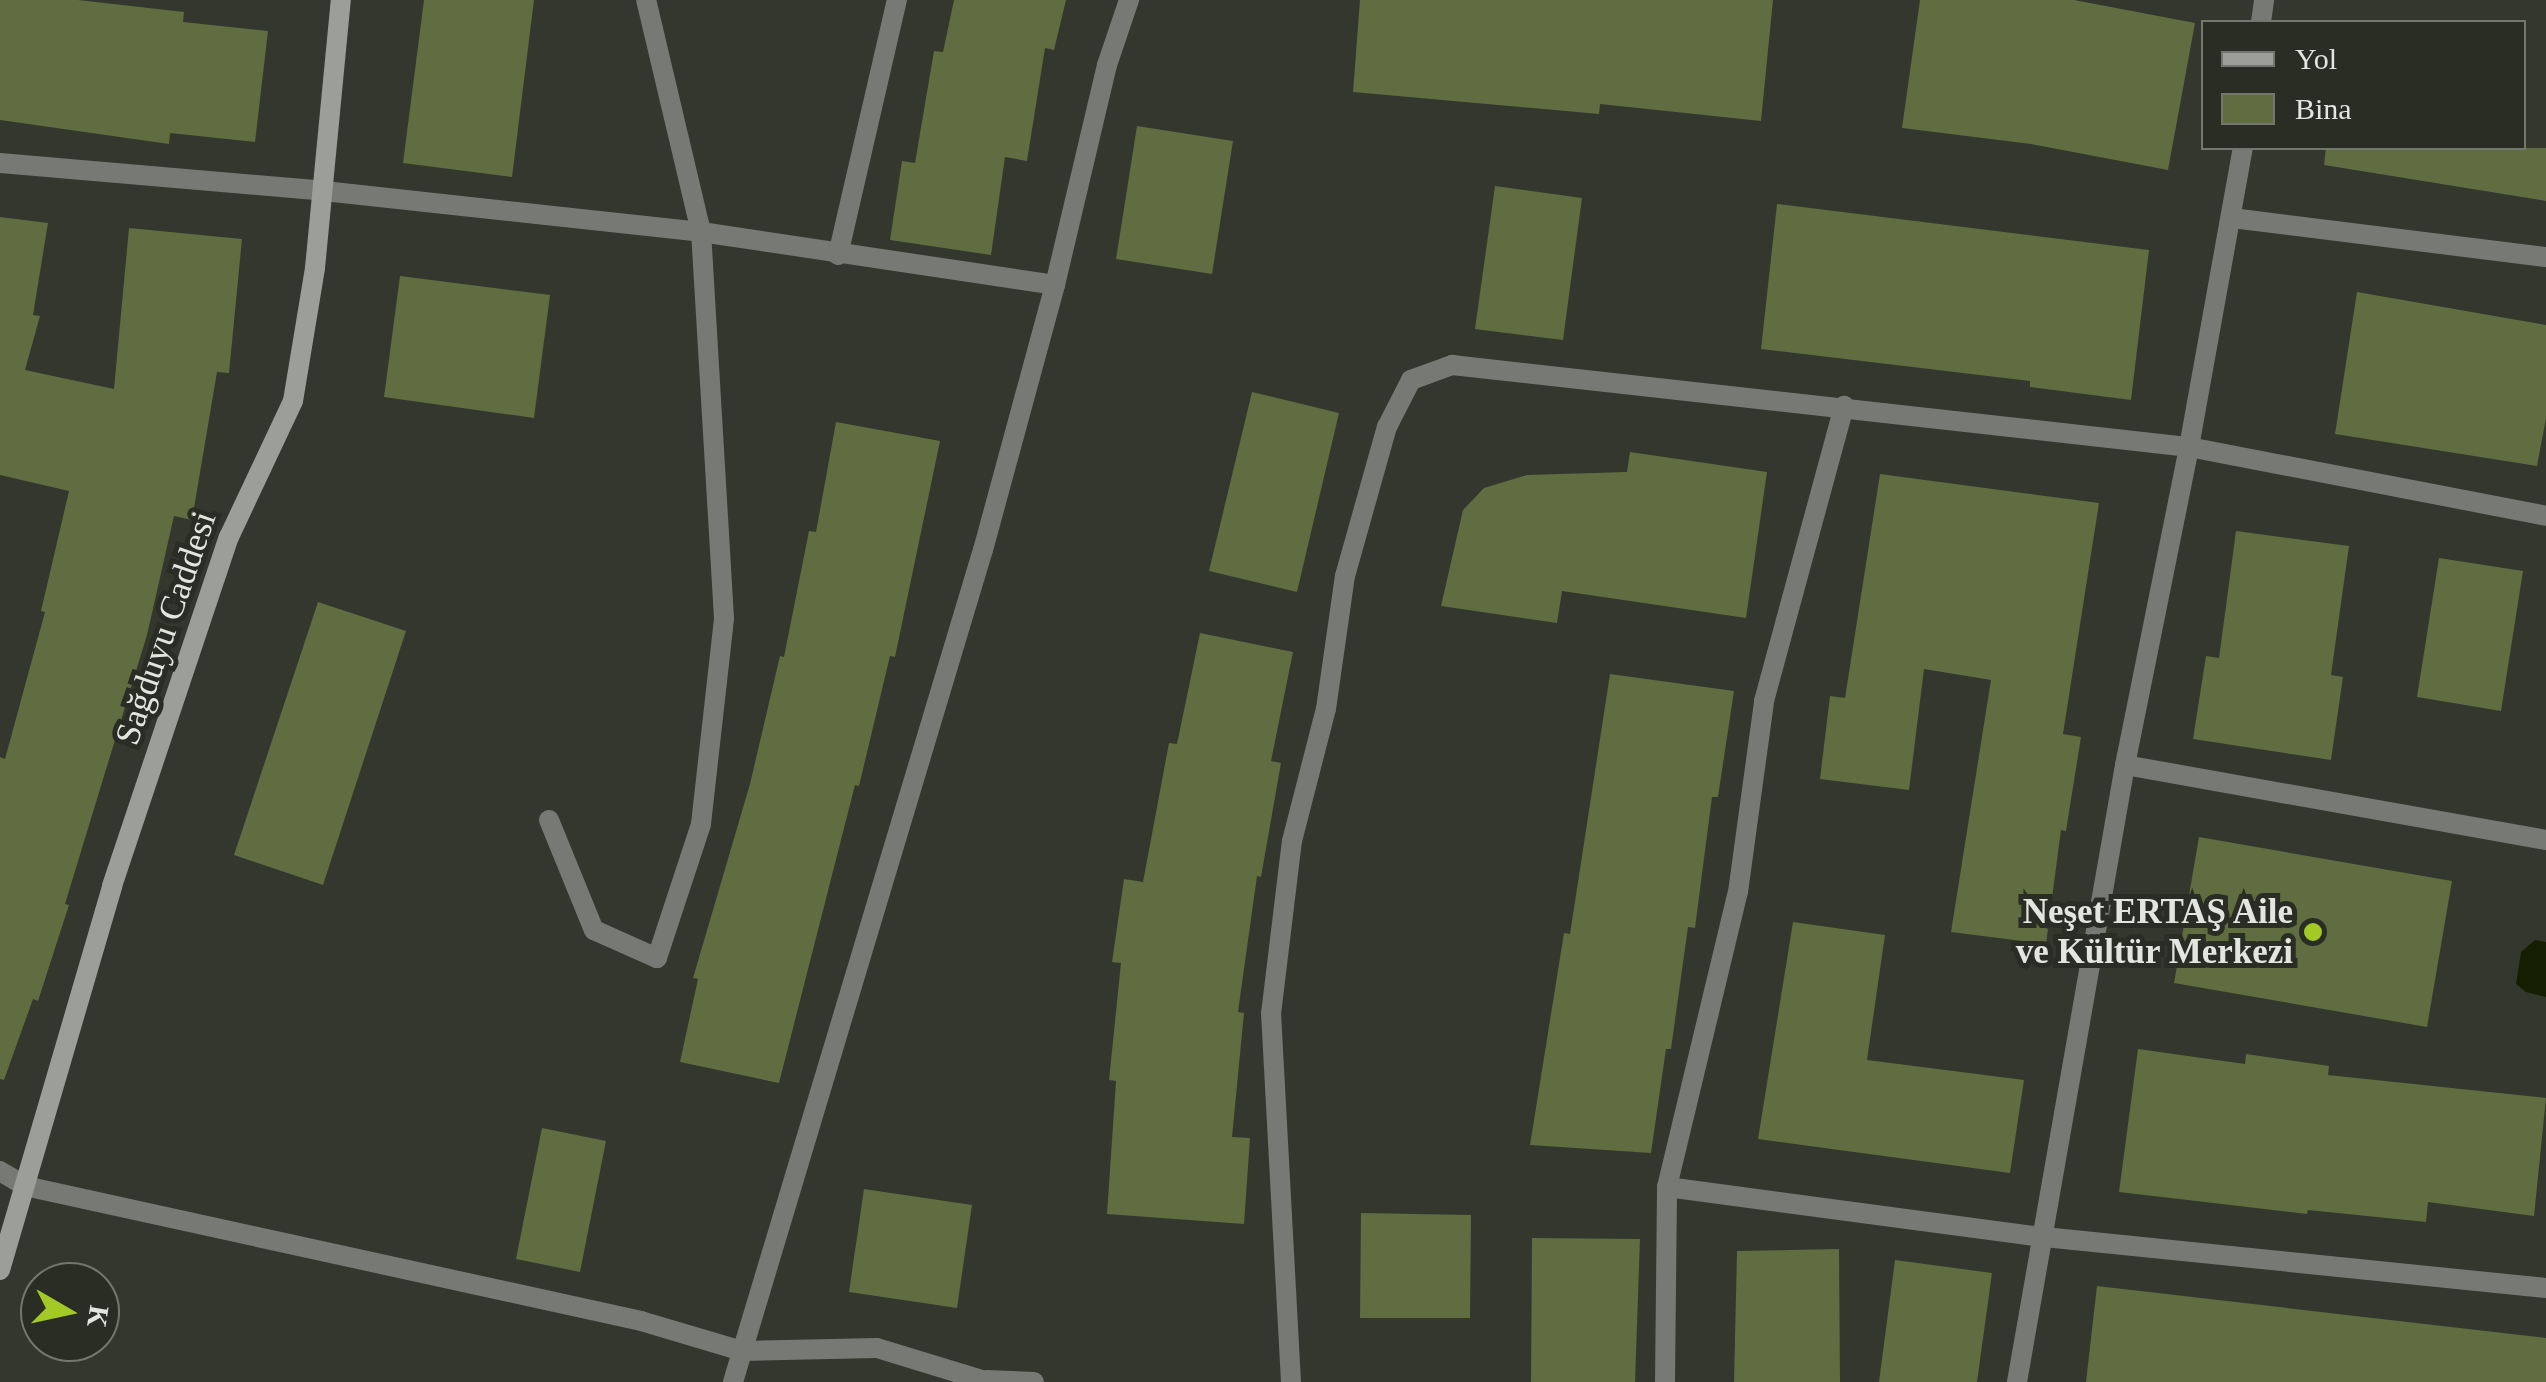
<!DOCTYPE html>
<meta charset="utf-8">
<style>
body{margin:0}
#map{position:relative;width:2546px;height:1382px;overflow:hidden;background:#33372d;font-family:Georgia,serif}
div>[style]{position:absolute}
.water>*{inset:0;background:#161e00}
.building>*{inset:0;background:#5f6d40}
.street>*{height:20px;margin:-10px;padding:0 10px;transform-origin:10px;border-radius:10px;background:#777974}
.secondary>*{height:20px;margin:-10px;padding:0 10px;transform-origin:10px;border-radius:10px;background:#9c9f97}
.dots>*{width:28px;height:28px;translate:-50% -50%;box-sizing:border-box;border:5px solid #292d23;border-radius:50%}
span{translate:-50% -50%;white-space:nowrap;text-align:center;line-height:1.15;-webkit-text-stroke:10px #292d23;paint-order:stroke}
.street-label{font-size:35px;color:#e3e5df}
.poi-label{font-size:35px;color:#e3e5df;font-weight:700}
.right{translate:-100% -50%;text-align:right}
.legend{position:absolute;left:2201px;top:20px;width:325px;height:130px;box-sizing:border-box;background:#292d23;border:2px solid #73776e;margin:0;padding:12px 18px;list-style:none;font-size:30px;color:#e3e5df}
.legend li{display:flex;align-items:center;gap:20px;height:50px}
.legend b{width:50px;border:2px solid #73776e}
.north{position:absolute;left:20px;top:1262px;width:100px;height:100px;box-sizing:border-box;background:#292d23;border:2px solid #73776e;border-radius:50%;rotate:99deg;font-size:28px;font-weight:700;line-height:40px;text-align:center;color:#e3e5df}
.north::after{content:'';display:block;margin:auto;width:35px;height:45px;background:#a3c926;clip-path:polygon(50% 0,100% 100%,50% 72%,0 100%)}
</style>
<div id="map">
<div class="water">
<i style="clip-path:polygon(2535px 940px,2546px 942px,2546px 997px,2526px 992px,2516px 984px,2521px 952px)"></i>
</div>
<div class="building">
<i style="clip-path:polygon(0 0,78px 0,184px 12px,183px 22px,268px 31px,255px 142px,170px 133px,169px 144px,0 120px)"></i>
<i style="clip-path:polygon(424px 0,534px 0,512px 177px,403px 163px)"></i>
<i style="clip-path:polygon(954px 0,1066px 0,1054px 50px,1045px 48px,1027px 161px,1005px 157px,991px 255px,890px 240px,902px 161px,915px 163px,934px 51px,943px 52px)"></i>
<i style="clip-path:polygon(1360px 0,1773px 0,1761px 121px,1600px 104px,1599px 114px,1353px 92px)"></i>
<i style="clip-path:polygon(1920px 0,2074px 0,2195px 23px,2168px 170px,2031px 144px,1902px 128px)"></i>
<i style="clip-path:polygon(1137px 126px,1233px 141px,1212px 274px,1116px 259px)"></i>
<i style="clip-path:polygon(2326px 148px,2546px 148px,2546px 201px,2324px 165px)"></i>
<i style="clip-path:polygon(1495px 186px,1582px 198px,1563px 340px,1475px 329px)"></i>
<i style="clip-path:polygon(1777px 204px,2149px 250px,2131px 400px,2030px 387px,2030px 381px,1761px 349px)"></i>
<i style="clip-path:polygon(0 217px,48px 223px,33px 315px,40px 316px,25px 370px,114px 389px,129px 228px,242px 239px,229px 373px,217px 372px,192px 520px,174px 516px,147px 635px,65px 904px,69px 905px,38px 1001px,33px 999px,4px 1080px,0 1079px,0 757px,5px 759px,45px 612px,41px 611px,69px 491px,0 475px)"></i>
<i style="clip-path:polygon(400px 276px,550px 295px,534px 418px,384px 397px)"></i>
<i style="clip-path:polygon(2357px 292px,2546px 325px,2546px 418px,2537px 466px,2335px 434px)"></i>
<i style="clip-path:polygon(1252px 392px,1339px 413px,1297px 592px,1209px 571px)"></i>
<i style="clip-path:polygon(836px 422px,940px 441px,895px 657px,890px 656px,859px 786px,855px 785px,779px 1083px,680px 1062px,698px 979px,693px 978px,750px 784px,780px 656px,784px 657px,809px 531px,816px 532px)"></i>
<i style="clip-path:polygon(1630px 452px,1767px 472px,1746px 618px,1562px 591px,1557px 623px,1441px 606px,1463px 510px,1484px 488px,1527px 475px,1627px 472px)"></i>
<i style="clip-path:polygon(1880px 474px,2099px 503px,2063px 734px,2081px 737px,2066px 831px,2061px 830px,2046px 944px,1951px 932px,1991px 680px,1924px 669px,1909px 790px,1820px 779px,1830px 696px,1845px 698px)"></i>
<i style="clip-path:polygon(2236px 531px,2349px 546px,2331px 675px,2343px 677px,2331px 760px,2193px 739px,2206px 656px,2219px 658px)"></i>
<i style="clip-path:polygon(2439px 558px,2523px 571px,2501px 711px,2417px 697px)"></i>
<i style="clip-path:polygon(318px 602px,406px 631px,323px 885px,234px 855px)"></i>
<i style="clip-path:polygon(1200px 633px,1293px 652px,1271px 761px,1281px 763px,1261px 877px,1257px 876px,1238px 1012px,1244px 1013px,1232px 1137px,1250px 1138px,1244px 1224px,1107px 1214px,1116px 1081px,1109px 1080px,1121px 963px,1112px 962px,1124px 879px,1143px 882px,1169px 743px,1177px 744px)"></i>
<i style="clip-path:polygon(1610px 674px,1734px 691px,1718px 797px,1712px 797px,1695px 928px,1688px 927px,1671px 1049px,1666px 1049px,1651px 1153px,1530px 1145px,1564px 933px,1570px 934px)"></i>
<i style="clip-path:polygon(2199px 837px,2452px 881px,2427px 1027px,2174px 983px)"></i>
<i style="clip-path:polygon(1793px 922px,1885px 935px,1867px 1060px,2024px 1080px,2010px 1173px,1758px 1139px)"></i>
<i style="clip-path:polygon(2138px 1049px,2245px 1064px,2246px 1054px,2329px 1066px,2328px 1075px,2546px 1098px,2534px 1216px,2428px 1202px,2426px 1222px,2308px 1210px,2307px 1214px,2119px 1192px)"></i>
<i style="clip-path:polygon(542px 1128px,606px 1141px,580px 1272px,516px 1259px)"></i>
<i style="clip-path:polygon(864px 1189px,972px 1205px,957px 1308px,849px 1292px)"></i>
<i style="clip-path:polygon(1361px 1213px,1471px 1215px,1470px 1318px,1360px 1318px)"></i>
<i style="clip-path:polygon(1532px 1238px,1640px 1239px,1635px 1382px,1531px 1382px)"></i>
<i style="clip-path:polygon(1839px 1249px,1840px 1382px,1734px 1382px,1737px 1251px)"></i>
<i style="clip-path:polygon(1895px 1260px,1992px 1273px,1977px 1382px,1879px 1382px)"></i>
<i style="clip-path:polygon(2097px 1286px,2546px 1338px,2546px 1382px,2086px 1382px)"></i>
</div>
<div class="street">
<i style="left:2261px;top:22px;width:22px;rotate:-82deg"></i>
<i style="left:0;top:163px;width:325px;rotate:4.9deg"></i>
<i style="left:324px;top:191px;width:379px;rotate:6.2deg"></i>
<i style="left:701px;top:232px;width:358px;rotate:8.5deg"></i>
<i style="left:2232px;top:218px;width:316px;rotate:7.1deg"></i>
<i style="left:838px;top:255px;width:262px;rotate:-77deg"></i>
<i style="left:2125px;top:765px;width:428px;rotate:10.1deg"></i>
<i style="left:549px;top:820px;width:119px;rotate:67.8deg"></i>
<i style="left:594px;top:930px;width:69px;rotate:24deg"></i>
<i style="left:657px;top:958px;width:141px;rotate:-71.8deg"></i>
<i style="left:701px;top:824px;width:207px;rotate:-83.6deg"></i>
<i style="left:724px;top:618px;width:387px;rotate:-93.4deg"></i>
<i style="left:701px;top:232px;width:238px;rotate:-103.3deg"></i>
<i style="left:0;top:1171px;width:29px;rotate:31deg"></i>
<i style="left:25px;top:1186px;width:631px;rotate:12.36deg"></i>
<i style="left:641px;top:1321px;width:105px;rotate:16.5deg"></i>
<i style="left:742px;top:1351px;width:135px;rotate:-1.3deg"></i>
<i style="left:877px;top:1348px;width:116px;rotate:17deg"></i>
<i style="left:1667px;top:1187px;width:380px;rotate:7.6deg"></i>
<i style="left:2044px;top:1237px;width:505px;rotate:5.8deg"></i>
<i style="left:987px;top:1380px;width:47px;rotate:2.4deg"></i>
<i style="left:733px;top:1382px;width:869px;rotate:-73.28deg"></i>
<i style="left:983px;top:550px;width:275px;rotate:-74.8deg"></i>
<i style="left:1055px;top:285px;width:226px;rotate:-76.7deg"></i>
<i style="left:1107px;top:65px;width:69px;rotate:-71.3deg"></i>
<i style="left:1291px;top:1382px;width:369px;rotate:-93.1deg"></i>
<i style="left:1271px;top:1014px;width:174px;rotate:-83.1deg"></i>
<i style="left:1292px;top:841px;width:136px;rotate:-75.6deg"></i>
<i style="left:1326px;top:709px;width:134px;rotate:-81.9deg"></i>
<i style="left:1345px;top:576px;width:155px;rotate:-74.3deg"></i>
<i style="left:1387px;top:427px;width:53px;rotate:-62.9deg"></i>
<i style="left:1411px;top:380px;width:44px;rotate:-20.1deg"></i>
<i style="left:1452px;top:365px;width:742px;rotate:6.35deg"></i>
<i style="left:2189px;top:447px;width:364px;rotate:10.9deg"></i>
<i style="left:1665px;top:1382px;width:195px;rotate:-89.4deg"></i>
<i style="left:1667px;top:1187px;width:303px;rotate:-76.5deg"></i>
<i style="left:1738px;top:892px;width:193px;rotate:-82.2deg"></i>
<i style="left:1764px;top:701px;width:306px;rotate:-74.8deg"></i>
<i style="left:2017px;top:1382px;width:626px;rotate:-80.07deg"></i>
<i style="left:2125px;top:765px;width:324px;rotate:-78.6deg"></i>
<i style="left:2189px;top:447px;width:304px;rotate:-79.8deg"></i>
</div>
<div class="secondary">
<i style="left:0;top:1270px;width:400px;rotate:-73.7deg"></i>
<i style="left:112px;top:886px;width:368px;rotate:-71.5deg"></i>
<i style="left:229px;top:537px;width:150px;rotate:-64.8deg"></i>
<i style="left:293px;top:401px;width:135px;rotate:-80.6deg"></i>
<i style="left:315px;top:268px;width:269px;rotate:-84.5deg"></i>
</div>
<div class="dots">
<i style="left:2313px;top:932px;background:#a3c926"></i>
</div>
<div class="street-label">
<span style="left:166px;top:628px;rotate:-71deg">Sağduyu Caddesi</span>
</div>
<div class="poi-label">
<span class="right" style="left:2293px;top:932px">Neşet ERTAŞ Aile<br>ve Kültür Merkezi</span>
</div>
<ul class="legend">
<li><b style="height:12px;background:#9c9f97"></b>Yol</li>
<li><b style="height:28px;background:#5f6d40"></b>Bina</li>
</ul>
<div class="north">K</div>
</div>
